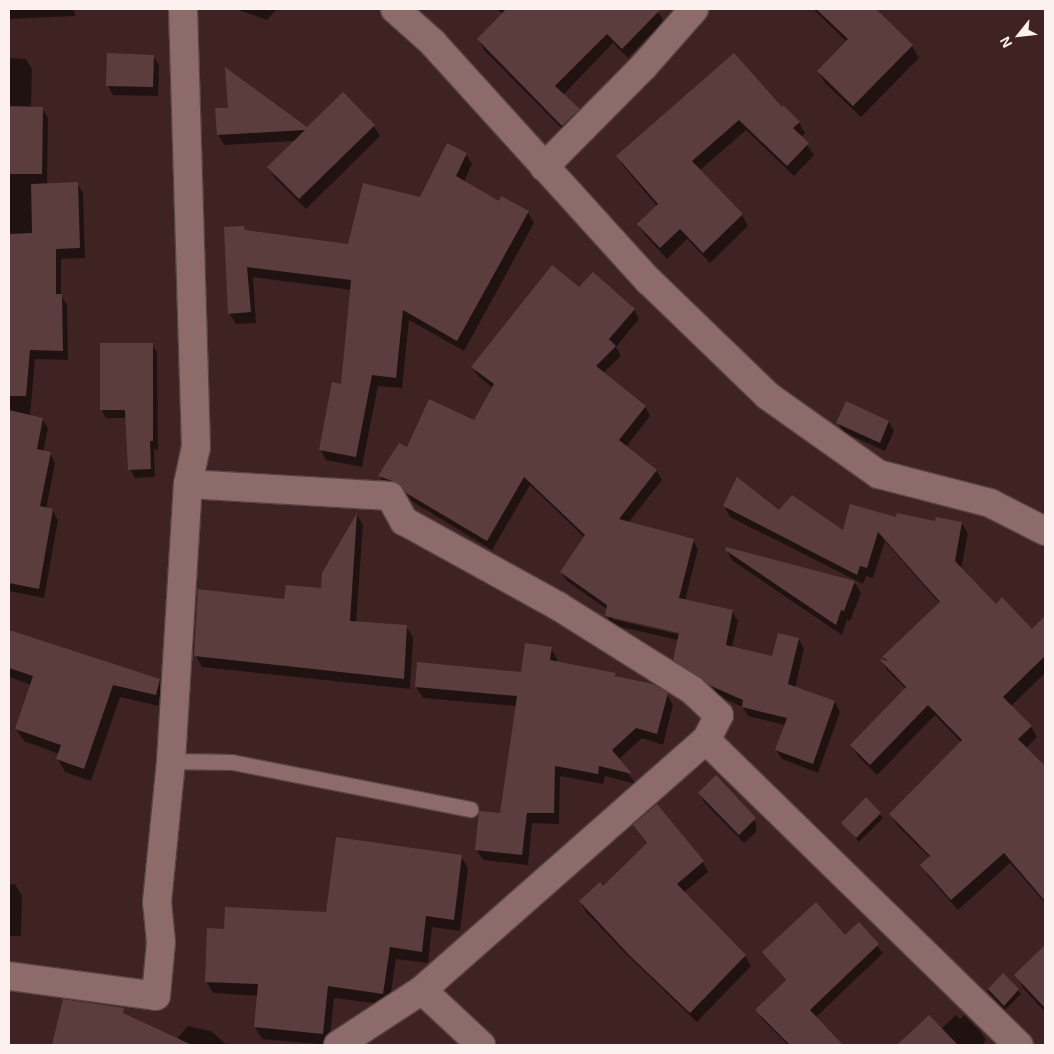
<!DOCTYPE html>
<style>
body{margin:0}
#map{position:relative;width:1054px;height:1054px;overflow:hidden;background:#3f2323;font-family:Helvetica,sans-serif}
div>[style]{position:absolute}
.shadow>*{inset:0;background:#0007}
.building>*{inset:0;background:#5a3d3c}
.roads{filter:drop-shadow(1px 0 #584343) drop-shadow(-1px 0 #584343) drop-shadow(0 1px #584343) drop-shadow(0 -1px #584343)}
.service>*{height:15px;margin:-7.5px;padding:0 7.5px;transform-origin:7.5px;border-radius:7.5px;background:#8c6b6a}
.minor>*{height:28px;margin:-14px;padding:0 14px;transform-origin:14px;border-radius:14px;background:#8c6b6a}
span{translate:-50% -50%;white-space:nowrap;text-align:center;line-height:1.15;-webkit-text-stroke:4.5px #3f2323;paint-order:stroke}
.frame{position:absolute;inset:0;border:10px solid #fdf1f0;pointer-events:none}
.north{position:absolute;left:994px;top:10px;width:50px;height:50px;-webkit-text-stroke:4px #3f2323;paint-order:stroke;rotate:241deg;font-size:14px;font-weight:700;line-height:20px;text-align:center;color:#fdf1f0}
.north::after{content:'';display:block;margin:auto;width:18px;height:22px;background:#fdf1f0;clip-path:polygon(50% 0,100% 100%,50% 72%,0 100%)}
</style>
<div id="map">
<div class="shadow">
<i style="clip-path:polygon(9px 9px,74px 9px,75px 16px,9px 19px)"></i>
<i style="clip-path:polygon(236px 9px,277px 9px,267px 20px)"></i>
<i style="clip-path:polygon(497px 9px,656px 9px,664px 21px,628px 58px,613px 43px,563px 95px,579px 109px,585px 120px,569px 136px,484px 50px,478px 39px,503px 14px)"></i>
<i style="clip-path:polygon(813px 9px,874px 9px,912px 46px,919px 58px,861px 117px,825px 83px,818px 71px,847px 42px)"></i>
<i style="clip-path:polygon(734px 55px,782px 109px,799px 122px,805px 133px,801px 137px,814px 155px,794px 176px,746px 130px,699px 171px,742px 215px,748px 226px,710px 263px,687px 239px,667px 259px,645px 235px,638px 224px,657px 206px,624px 167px,617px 156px)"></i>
<i style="clip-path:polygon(153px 56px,159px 65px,158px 96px,113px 95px,108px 86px)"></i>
<i style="clip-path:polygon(9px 58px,26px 59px,32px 69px,31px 108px,42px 108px,48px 118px,47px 184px,77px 183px,83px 193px,85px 258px,61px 259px,61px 295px,67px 305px,68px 360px,35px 359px,30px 416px,42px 419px,48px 428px,43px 452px,50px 453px,55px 463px,46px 509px,52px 510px,58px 520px,44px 598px,9px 591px)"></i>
<i style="clip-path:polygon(374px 126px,380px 136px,306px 209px,275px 178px,269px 167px,295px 141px,224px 145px,218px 134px)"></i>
<i style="clip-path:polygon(466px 154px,472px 164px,464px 182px,500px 202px,528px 212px,534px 223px,464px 351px,409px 320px,402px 388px,378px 386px,362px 467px,326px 460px,320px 449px,342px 385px,352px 290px,253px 277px,256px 323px,236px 324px,229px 313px,244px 227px,246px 232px,349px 245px,421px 199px)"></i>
<i style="clip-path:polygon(evenodd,579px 289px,634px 309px,639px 319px,616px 347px,621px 356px,603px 373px,645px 406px,650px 416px,626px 447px,656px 470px,662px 480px,628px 523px,693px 540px,698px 549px,685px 601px,732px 611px,738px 621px,732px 648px,773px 658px,799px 639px,804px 649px,795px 688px,835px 702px,840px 712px,818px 773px,782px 759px,776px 750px,785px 725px,748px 716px,743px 707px,718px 696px,680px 669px,674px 659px,678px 640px,612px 625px,607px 616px,608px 610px,567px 581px,561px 572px,585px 538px,530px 485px,492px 550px,413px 502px,405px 492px,385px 486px,380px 476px,407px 449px,474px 422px,493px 388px,478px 376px,472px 367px,579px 289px,612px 616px,685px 633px,685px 636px,612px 619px,612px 616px)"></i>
<i style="clip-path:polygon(152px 344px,157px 353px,158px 450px,154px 449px,155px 477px,135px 478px,130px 469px,127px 418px,106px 418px,101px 409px)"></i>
<i style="clip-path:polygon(847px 403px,889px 422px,894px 431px,885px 451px,843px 432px,838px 423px)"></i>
<i style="clip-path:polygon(724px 506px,779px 512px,843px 532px,897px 519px,962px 523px,968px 534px,961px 569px,996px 605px,1032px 631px,1045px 618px,1045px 673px,1011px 706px,1031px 726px,1037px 737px,1026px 748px,1045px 768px,1045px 903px,1010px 863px,958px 910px,928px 876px,922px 865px,930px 858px,897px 825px,891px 815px,962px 743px,935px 715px,877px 775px,858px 756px,851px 746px,906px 689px,887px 670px,882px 661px,886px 662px,883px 657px,940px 604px,885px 541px,873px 578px,866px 576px,863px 584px,730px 517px)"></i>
<i style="clip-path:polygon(357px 515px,363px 525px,356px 623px,407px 627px,413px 638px,410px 689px,202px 667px,196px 656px,322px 590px)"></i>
<i style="clip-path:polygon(726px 550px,854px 582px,861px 593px,850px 621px,847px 620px,842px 635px,733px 561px)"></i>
<i style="clip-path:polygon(9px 631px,160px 680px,167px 692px,163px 707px,120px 697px,91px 781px,65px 772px,58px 759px,59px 754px,24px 741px,16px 729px,31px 685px,9px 677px)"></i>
<i style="clip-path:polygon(551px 648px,557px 659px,557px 663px,615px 674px,617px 677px,667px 694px,673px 705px,663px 745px,642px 738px,618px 760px,636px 784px,605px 776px,603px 784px,560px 776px,559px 824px,532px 823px,528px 865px,483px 860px,476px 849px,501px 814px,517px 706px,423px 698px,416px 687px,522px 673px)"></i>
<i style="clip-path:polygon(699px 793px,751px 814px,756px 824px,756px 832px,744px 843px,704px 802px)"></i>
<i style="clip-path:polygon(866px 799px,883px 818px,859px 842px,842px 823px)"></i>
<i style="clip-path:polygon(634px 826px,703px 862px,708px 872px,683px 893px,745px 956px,751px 966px,697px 1022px,625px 953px,586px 912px,580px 902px,603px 888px,647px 844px)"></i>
<i style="clip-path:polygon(461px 856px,468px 868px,460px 931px,432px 927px,428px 963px,396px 959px,389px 1005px,334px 998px,329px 1045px,262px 1039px,255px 1027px,258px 996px,213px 993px,206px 981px,225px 931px,327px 914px)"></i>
<i style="clip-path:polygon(9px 884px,15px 884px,22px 896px,21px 936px,9px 936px)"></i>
<i style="clip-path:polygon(859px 924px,883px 953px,815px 1018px,841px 1045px,788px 1045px,762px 1019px,757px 1010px,786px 981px,763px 952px,845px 936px)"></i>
<i style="clip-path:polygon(1045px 947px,1045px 1012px,1023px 988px,1016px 975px)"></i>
<i style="clip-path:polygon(1003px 975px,1021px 994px,1005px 1010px,987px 991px)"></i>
<i style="clip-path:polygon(64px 1000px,121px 1009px,125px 1015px,173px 1043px,188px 1026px,211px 1031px,227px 1045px,53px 1045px)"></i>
<i style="clip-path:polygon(956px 1015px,960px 1019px,964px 1015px,980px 1031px,986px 1040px,982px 1045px,899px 1045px,929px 1017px,941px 1029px)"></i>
</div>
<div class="building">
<i style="clip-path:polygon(506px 9px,661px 9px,622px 49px,607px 34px,555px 86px,580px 109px,562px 126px,477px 39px)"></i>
<i style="clip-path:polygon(816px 9px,876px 9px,913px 45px,853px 106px,817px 71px,848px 39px)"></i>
<i style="clip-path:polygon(107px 53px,154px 55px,153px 87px,106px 86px)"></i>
<i style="clip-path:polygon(734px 53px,782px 107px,783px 105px,800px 122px,793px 128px,809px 143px,787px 166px,739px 120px,692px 161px,743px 214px,703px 253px,680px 229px,660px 248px,637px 224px,658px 204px,616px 156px)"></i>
<i style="clip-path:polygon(225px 67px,307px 127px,343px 92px,375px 125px,299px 199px,267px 167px,305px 130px,217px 135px,215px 108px,228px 108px)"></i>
<i style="clip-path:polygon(9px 106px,43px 107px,42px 174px,9px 174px)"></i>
<i style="clip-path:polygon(447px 143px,467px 153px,456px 176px,499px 201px,501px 196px,529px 211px,457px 341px,403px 310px,396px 378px,372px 375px,356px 457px,319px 450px,332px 382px,341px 384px,351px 280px,247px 267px,251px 312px,228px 314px,224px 227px,244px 226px,245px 230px,348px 244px,363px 183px,420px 197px)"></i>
<i style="clip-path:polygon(78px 182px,80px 248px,56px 249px,56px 294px,62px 294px,63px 351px,30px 350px,26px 396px,9px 396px,9px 234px,32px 233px,31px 184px)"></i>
<i style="clip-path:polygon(552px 265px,579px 287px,593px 272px,635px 309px,609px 339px,616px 346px,596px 366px,646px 406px,619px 440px,657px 470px,619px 519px,694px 539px,679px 598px,733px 610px,726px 645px,772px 656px,778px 633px,799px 638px,788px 684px,835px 701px,813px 764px,775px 750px,787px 718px,742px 707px,743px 700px,711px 686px,673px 660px,679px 633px,605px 616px,607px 605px,560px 572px,585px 535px,524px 477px,487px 541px,406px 493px,398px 483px,378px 476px,399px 443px,407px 447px,429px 399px,474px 420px,494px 384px,471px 367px)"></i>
<i style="clip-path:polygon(100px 343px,153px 343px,153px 441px,150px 441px,151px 469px,128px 470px,125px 410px,100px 410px)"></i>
<i style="clip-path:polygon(846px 401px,889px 421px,880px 443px,836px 423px)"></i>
<i style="clip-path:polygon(9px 410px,43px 418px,37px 449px,51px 452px,40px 506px,53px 509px,39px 589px,9px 583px)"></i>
<i style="clip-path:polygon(737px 477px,779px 510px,792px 495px,843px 530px,850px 504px,896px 517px,897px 513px,935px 521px,936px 517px,962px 522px,955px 561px,996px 604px,1002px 597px,1032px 629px,1045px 616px,1045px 656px,1003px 697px,1032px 726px,1018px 739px,1045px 766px,1045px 901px,1004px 853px,951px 900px,920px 865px,930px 856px,889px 814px,962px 740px,928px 705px,870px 765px,850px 745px,906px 687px,879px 659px,888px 661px,882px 657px,940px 602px,878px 532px,867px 568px,860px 566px,857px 575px,723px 506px)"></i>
<i style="clip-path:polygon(357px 513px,350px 621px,407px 625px,404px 679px,194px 656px,198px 589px,284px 599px,286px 585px,321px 588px,322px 573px)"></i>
<i style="clip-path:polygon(726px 547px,855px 581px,844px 611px,841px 610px,836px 625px,725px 550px)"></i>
<i style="clip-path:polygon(9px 630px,160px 679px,156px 695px,113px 685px,84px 769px,56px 759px,61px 745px,15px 729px,33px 676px,9px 668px)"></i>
<i style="clip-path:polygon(525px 643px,552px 647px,550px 660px,616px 673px,615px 676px,653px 684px,668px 693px,657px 734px,636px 728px,612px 750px,632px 774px,599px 766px,598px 774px,555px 766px,554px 813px,527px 813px,522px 855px,475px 850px,479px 811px,500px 813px,517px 696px,415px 687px,417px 662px,521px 672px)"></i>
<i style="clip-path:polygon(716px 775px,756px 818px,739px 835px,698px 793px)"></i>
<i style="clip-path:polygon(866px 797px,881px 813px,856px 838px,841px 823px)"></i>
<i style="clip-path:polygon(657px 804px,704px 861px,677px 884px,746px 955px,690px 1013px,630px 956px,579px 901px,600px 882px,603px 886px,647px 843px,633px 825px)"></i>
<i style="clip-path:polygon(336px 837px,462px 855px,454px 920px,426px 916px,422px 952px,390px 947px,383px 994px,328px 986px,323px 1034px,254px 1027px,258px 984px,205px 982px,207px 928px,224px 929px,225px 907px,326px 912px)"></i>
<i style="clip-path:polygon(816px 902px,845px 935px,859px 922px,879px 944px,810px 1010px,843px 1045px,790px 1045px,755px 1010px,786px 980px,762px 952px)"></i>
<i style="clip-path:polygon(1045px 945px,1045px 1008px,1014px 975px)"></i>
<i style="clip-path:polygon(1003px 973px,1019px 989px,1004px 1006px,988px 989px)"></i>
<i style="clip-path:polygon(63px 999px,124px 1008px,123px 1013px,192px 1045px,52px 1045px)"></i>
<i style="clip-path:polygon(929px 1015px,958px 1045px,897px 1045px)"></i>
</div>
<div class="roads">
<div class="service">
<i style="left:171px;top:761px;width:61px;rotate:0.9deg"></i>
<i style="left:232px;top:762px;width:243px;rotate:11.2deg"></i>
</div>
<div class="minor">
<i style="left:395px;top:9px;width:50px;rotate:41.7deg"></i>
<i style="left:432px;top:42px;width:323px;rotate:47.8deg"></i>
<i style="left:649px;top:281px;width:165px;rotate:44deg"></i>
<i style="left:768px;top:396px;width:135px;rotate:35.3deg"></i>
<i style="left:878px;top:474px;width:116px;rotate:14.5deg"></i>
<i style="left:990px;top:503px;width:62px;rotate:27deg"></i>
<i style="left:544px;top:167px;width:142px;rotate:-45.3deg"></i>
<i style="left:644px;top:66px;width:76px;rotate:-48.7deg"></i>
<i style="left:188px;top:484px;width:202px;rotate:3.4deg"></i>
<i style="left:390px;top:496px;width:29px;rotate:61deg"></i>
<i style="left:404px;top:521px;width:176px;rotate:28.9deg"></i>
<i style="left:558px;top:606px;width:158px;rotate:32.1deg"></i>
<i style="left:692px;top:690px;width:37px;rotate:43deg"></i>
<i style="left:719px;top:715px;width:28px;rotate:117deg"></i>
<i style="left:706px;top:740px;width:437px;rotate:44.3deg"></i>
<i style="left:9px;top:976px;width:148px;rotate:7.7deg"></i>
<i style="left:156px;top:996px;width:54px;rotate:-84.7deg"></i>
<i style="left:161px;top:942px;width:40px;rotate:-95.7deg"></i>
<i style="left:157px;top:902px;width:142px;rotate:-84.3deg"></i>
<i style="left:171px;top:761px;width:278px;rotate:-86.5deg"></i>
<i style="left:188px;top:484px;width:38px;rotate:-78deg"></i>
<i style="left:196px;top:447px;width:438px;rotate:-91.7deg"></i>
<i style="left:422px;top:990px;width:81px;rotate:43deg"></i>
<i style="left:338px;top:1045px;width:100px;rotate:-33.2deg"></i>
<i style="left:422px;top:990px;width:378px;rotate:-41.4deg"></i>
</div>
</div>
<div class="frame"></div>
<div class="north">N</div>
</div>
